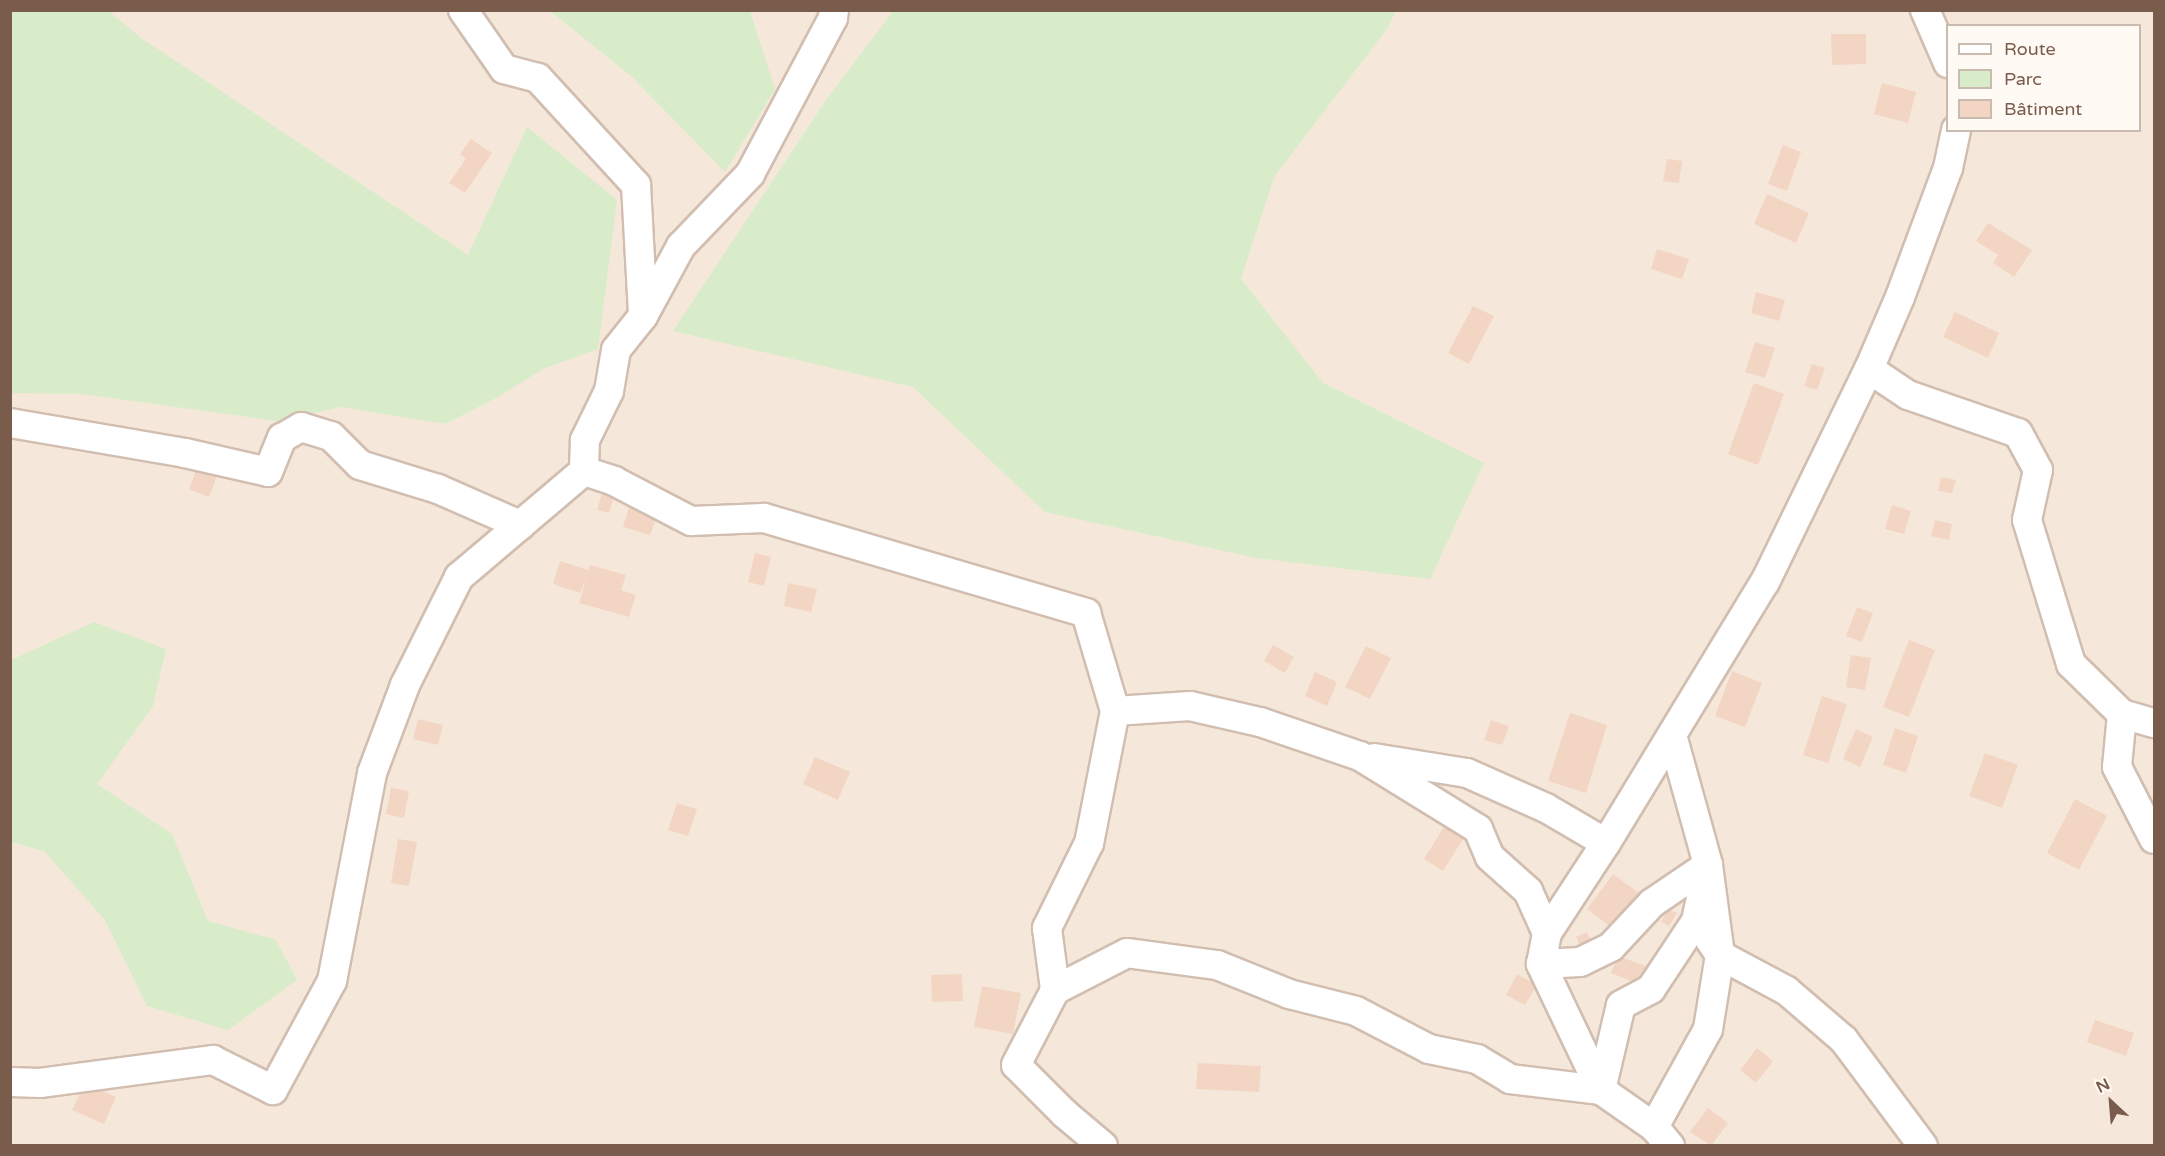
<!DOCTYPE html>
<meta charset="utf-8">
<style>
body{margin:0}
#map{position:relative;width:2165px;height:1156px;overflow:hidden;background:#fdf6ec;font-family:"Varela Round",sans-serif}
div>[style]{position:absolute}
.residential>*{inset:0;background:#f5e8da}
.green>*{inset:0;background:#d8ecc9}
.building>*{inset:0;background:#f3d5c3}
.roads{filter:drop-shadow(2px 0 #d1beb0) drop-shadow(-2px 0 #d1beb0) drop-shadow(0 2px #d1beb0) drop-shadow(0 -2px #d1beb0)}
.minor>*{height:28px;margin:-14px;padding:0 14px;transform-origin:14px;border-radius:14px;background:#fff}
span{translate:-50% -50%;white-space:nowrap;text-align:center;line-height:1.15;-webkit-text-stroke:4.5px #fffaf3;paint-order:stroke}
.frame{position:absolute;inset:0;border:12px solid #7a5c4d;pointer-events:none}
.legend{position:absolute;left:1946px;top:24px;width:195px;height:108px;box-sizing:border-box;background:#fffaf3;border:2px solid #cabbb1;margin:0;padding:8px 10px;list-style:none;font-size:18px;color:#7a5c4d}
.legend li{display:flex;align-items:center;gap:12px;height:30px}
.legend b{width:30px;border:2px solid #cabbb1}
.north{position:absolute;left:2081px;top:1072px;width:60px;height:60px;-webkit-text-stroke:4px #fffaf3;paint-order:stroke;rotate:334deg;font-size:16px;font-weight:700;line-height:24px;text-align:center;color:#7a5c4d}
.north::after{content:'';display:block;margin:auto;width:21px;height:27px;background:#7a5c4d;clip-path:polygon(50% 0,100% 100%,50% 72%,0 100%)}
</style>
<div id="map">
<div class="residential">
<i style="clip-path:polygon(evenodd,11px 11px,2154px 11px,2154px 1145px,11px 1145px,11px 11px,1948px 26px,2140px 26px,2140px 130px,1948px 130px,1948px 26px)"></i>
</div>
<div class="green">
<i style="clip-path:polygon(894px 10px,1396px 11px,1387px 29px,1274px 177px,1241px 279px,1323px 383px,1484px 463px,1430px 579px,1256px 558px,1045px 512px,913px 387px,673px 331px,826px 100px)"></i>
<i style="clip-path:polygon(11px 11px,109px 11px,141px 38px,468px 255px,527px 127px,617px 200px,598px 349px,545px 368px,496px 398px,445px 424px,340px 407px,278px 421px,81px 394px,11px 393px)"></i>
<i style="clip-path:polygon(550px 11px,750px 11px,775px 89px,725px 172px,631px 76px)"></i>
<i style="clip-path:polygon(94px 622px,166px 649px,153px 706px,97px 784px,172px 834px,208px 921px,276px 940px,297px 980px,228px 1030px,147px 1006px,105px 920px,44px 851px,11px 842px,11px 660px)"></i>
</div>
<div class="building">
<i style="clip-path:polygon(1831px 34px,1866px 34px,1866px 64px,1832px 65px)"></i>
<i style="clip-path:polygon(1882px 83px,1916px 92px,1908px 123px,1874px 114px)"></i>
<i style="clip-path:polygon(471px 139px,492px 153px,465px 193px,449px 183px,466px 159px,460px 154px)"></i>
<i style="clip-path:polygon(1783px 145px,1801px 152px,1787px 191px,1768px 184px)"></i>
<i style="clip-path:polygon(1667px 159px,1682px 161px,1679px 183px,1663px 181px)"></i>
<i style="clip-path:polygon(1767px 194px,1809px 213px,1796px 243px,1754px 224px)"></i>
<i style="clip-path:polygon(1988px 223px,2032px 250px,2014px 277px,1993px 263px,1998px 255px,1976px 241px)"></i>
<i style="clip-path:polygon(1657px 249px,1689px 259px,1682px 279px,1651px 269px)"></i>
<i style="clip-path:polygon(1756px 292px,1785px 300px,1779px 321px,1751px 313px)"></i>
<i style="clip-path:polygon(1473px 306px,1494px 316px,1469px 364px,1448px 353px)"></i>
<i style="clip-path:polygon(1955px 312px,1999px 333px,1988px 358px,1943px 337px)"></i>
<i style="clip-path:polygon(1755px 342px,1775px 348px,1765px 378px,1745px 372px)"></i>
<i style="clip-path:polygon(1812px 364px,1825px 368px,1817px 390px,1804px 386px)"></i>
<i style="clip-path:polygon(1754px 383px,1784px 394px,1758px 465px,1728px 454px)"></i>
<i style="clip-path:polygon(197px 468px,217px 476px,209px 497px,189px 489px)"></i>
<i style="clip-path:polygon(1941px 477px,1956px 480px,1952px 493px,1938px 491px)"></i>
<i style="clip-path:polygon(602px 493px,614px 496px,609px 513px,597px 510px)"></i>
<i style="clip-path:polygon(630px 504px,658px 513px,650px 535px,623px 527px)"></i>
<i style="clip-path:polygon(1892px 505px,1911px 511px,1904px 534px,1885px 529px)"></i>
<i style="clip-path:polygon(1935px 520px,1952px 524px,1949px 540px,1931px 536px)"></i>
<i style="clip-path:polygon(755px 553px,771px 557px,764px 586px,748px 582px)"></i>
<i style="clip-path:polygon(560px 561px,588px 570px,590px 565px,626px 575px,621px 590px,636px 595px,629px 617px,579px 603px,586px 579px,580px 593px,553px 584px)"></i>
<i style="clip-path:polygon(788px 583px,817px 589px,811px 612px,784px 606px)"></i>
<i style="clip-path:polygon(1857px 607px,1873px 613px,1862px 642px,1846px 636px)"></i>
<i style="clip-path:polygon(1909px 640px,1935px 650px,1909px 717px,1883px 707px)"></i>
<i style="clip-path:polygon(1273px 645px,1294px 657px,1285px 673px,1264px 661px)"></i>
<i style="clip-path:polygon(1366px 646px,1391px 658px,1370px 699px,1345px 687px)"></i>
<i style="clip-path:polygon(1851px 655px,1871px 658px,1865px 690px,1846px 687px)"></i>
<i style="clip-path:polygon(1732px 671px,1762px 683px,1745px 727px,1715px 716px)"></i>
<i style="clip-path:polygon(1315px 672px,1337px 682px,1327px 706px,1305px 696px)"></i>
<i style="clip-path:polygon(1822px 696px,1847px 704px,1828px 763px,1803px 755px)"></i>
<i style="clip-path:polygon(1570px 713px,1607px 725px,1586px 793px,1548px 781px)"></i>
<i style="clip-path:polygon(418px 719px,443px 725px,438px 745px,413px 739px)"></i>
<i style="clip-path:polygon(1491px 720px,1509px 726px,1502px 745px,1484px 740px)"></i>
<i style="clip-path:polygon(1895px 728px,1918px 736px,1906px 773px,1883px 765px)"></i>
<i style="clip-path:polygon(1856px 729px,1873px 737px,1860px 767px,1843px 759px)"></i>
<i style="clip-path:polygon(1985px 753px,2018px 765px,2002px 808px,1969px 796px)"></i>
<i style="clip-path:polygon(815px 757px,850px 772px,838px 800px,803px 784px)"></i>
<i style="clip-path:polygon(391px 788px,409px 791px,404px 818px,386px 814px)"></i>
<i style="clip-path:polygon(2075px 799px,2107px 816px,2079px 870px,2047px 853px)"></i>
<i style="clip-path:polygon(677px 803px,697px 809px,688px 836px,668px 830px)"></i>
<i style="clip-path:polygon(1449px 819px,1468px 831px,1443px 871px,1424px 859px)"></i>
<i style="clip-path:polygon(398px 839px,417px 842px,409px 886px,391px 883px)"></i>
<i style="clip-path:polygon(1613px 874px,1643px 896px,1616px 931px,1587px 909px)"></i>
<i style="clip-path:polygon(1668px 909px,1677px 913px,1669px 926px,1661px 922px)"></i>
<i style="clip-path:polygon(1587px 932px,1594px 946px,1583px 951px,1576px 937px)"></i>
<i style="clip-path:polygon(1618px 956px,1646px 966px,1639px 984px,1611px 973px)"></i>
<i style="clip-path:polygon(962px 974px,963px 1001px,932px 1002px,931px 975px)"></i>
<i style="clip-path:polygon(1517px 974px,1537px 985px,1525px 1005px,1506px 995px)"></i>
<i style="clip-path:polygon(982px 986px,1021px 993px,1013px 1034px,974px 1027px)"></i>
<i style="clip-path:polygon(2095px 1020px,2134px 1033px,2126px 1056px,2087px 1042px)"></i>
<i style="clip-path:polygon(1757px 1048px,1773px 1061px,1756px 1083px,1740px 1070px)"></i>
<i style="clip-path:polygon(1198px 1063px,1261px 1066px,1259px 1092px,1196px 1089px)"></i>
<i style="clip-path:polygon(85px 1083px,116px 1097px,104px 1124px,72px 1110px)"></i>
<i style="clip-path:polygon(1708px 1108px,1728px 1123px,1711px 1146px,1690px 1132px)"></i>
</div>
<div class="roads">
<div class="minor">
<i style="left:463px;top:10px;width:72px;rotate:55.2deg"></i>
<i style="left:504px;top:69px;width:35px;rotate:15deg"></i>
<i style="left:538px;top:78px;width:145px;rotate:47.5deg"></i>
<i style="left:636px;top:185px;width:131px;rotate:86.9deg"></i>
<i style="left:643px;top:316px;width:43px;rotate:128.5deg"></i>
<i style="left:616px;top:350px;width:42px;rotate:99.7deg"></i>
<i style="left:609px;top:391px;width:55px;rotate:116.1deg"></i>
<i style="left:585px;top:440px;width:31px;rotate:92deg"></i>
<i style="left:1925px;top:10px;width:58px;rotate:66.5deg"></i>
<i style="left:643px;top:316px;width:80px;rotate:-61.5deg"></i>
<i style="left:681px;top:246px;width:100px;rotate:-46.2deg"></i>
<i style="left:750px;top:174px;width:177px;rotate:-62deg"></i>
<i style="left:833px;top:18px;width:8px;rotate:-83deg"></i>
<i style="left:1869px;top:369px;width:47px;rotate:33.7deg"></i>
<i style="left:1908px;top:395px;width:116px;rotate:19.1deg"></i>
<i style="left:2018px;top:433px;width:42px;rotate:61.6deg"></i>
<i style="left:2038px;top:470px;width:51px;rotate:102.4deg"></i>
<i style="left:2027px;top:520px;width:151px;rotate:73deg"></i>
<i style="left:2071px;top:664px;width:71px;rotate:44.4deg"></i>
<i style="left:2122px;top:714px;width:33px;rotate:16deg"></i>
<i style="left:10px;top:423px;width:178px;rotate:9.7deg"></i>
<i style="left:185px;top:453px;width:85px;rotate:12.9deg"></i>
<i style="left:268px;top:472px;width:37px;rotate:-68deg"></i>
<i style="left:282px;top:438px;width:22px;rotate:-30deg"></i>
<i style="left:301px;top:427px;width:31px;rotate:17deg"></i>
<i style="left:331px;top:436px;width:41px;rotate:45deg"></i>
<i style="left:360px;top:465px;width:82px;rotate:17.1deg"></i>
<i style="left:438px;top:489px;width:90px;rotate:23.7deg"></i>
<i style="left:1115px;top:711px;width:75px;rotate:-3.8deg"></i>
<i style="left:1190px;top:706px;width:72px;rotate:12.9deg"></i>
<i style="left:1260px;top:722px;width:106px;rotate:18.8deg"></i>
<i style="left:1360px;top:756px;width:139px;rotate:31.7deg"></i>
<i style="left:1478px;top:829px;width:30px;rotate:67deg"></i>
<i style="left:1490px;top:857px;width:51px;rotate:41.8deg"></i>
<i style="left:1528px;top:891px;width:46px;rotate:65.7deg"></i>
<i style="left:2122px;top:714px;width:53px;rotate:95.4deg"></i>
<i style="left:2117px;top:767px;width:81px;rotate:62.8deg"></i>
<i style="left:1672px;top:735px;width:135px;rotate:74.5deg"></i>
<i style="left:1708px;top:865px;width:91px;rotate:82.4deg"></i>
<i style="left:1720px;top:955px;width:76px;rotate:28.2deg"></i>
<i style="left:1787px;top:991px;width:75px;rotate:40.7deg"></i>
<i style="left:1844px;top:1040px;width:132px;rotate:53.3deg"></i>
<i style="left:1374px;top:758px;width:94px;rotate:9.2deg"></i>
<i style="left:1467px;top:773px;width:86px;rotate:23.9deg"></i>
<i style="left:1546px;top:808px;width:69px;rotate:30.3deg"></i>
<i style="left:10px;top:1082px;width:30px;rotate:2deg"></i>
<i style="left:40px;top:1083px;width:175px;rotate:-7.6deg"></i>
<i style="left:213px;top:1060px;width:67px;rotate:26.6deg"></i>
<i style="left:273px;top:1090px;width:124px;rotate:-61.6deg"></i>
<i style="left:332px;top:981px;width:212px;rotate:-79.1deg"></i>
<i style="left:372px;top:773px;width:94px;rotate:-69.4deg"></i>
<i style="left:405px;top:685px;width:121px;rotate:-63.4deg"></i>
<i style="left:459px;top:577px;width:164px;rotate:-40.3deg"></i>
<i style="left:584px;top:471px;width:32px;rotate:18deg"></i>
<i style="left:614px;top:481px;width:87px;rotate:27.5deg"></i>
<i style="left:691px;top:521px;width:73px;rotate:-2.4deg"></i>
<i style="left:764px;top:518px;width:336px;rotate:16.4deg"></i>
<i style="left:1086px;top:613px;width:102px;rotate:73.5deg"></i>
<i style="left:1115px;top:711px;width:135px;rotate:101.1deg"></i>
<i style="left:1089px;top:843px;width:95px;rotate:116.3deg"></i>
<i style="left:1047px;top:928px;width:63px;rotate:82.6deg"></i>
<i style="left:1654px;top:1127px;width:112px;rotate:-61.1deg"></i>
<i style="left:1708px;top:1029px;width:75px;rotate:-80.8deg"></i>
<i style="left:1720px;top:955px;width:18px;rotate:-124deg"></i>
<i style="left:1103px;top:1146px;width:50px;rotate:-139.9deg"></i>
<i style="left:1065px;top:1114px;width:69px;rotate:-135deg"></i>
<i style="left:1016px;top:1065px;width:85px;rotate:-62.5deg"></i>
<i style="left:1055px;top:990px;width:81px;rotate:-27.2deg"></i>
<i style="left:1127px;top:953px;width:91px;rotate:7.6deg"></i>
<i style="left:1217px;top:965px;width:78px;rotate:21.9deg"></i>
<i style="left:1289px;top:994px;width:69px;rotate:14.2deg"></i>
<i style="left:1356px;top:1011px;width:82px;rotate:27.5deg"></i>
<i style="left:1429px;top:1049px;width:49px;rotate:11.8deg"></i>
<i style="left:1477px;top:1059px;width:39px;rotate:31deg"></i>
<i style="left:1510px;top:1079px;width:92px;rotate:6.9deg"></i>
<i style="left:1601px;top:1090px;width:87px;rotate:-76.8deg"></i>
<i style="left:1621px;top:1005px;width:34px;rotate:-28deg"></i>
<i style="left:1651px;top:989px;width:82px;rotate:-56.5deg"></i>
<i style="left:1696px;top:921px;width:57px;rotate:-77.9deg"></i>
<i style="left:1708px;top:865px;width:68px;rotate:145.8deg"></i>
<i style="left:1652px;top:903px;width:60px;rotate:133deg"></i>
<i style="left:1611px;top:947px;width:34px;rotate:154deg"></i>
<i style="left:1580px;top:962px;width:39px;rotate:177deg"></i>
<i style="left:1670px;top:1146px;width:25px;rotate:-130deg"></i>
<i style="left:1654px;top:1127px;width:65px;rotate:-145.1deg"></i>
<i style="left:1601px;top:1090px;width:140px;rotate:-115.5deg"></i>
<i style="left:1541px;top:964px;width:32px;rotate:-79deg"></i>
<i style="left:1547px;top:933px;width:108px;rotate:-56.8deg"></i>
<i style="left:1606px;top:843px;width:306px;rotate:-58.7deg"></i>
<i style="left:1765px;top:582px;width:237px;rotate:-64deg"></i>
<i style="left:1869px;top:369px;width:78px;rotate:-66.7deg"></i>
<i style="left:1900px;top:297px;width:138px;rotate:-69.6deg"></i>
<i style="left:1948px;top:168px;width:39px;rotate:-78deg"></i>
</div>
</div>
<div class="frame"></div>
<ul class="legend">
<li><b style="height:8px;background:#fff"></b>Route</li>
<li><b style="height:16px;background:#d8ecc9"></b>Parc</li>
<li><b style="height:16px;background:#f3d5c3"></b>Bâtiment</li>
</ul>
<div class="north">N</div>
</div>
